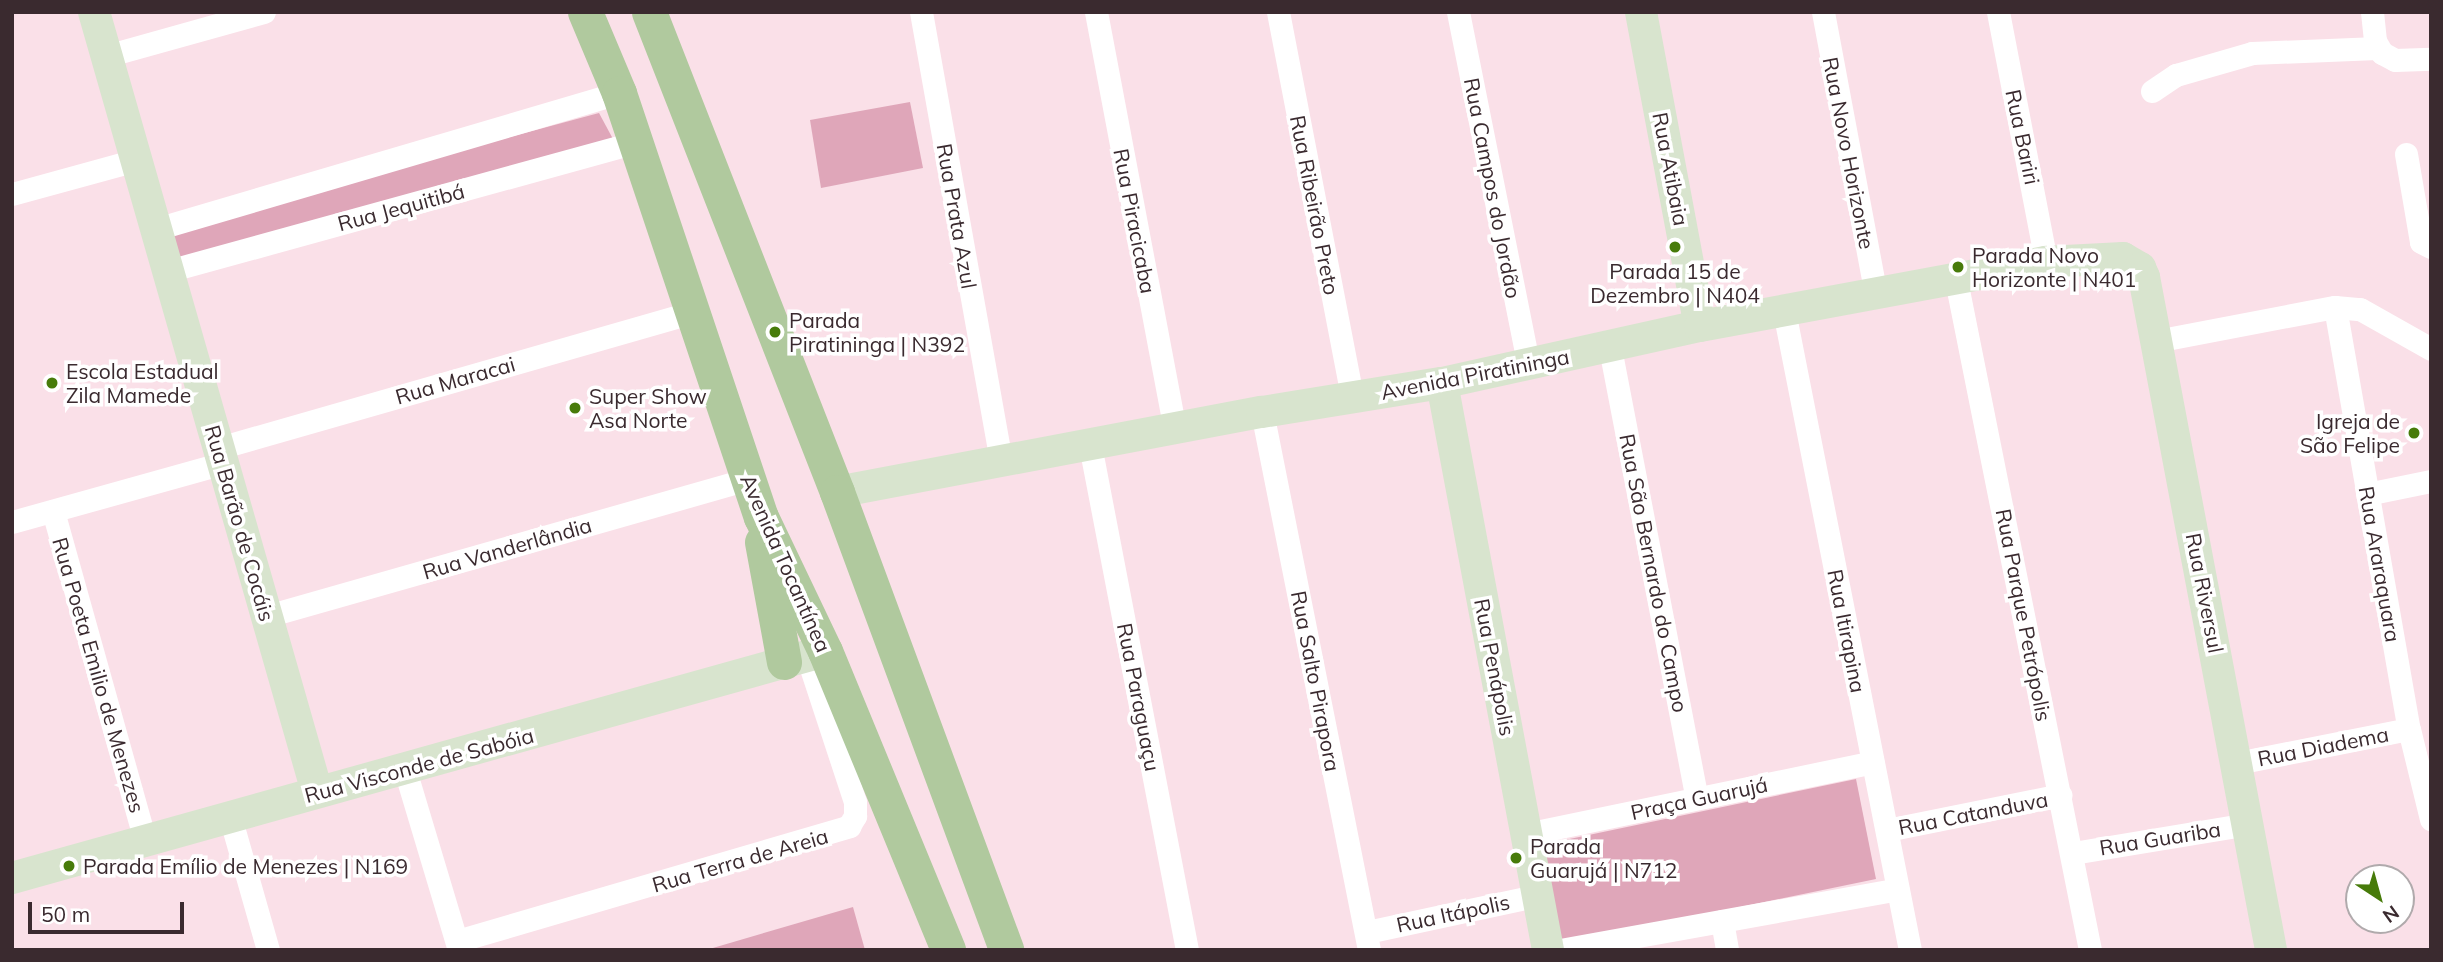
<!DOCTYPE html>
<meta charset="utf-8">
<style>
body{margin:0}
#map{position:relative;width:2443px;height:962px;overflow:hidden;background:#fae0e8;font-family:Mulish,sans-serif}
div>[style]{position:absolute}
.green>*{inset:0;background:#dfa6b9}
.street>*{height:23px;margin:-11.5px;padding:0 11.5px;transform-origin:11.5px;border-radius:11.5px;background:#fff}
.secondary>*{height:32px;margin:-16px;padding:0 16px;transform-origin:16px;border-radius:16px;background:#d8e4ce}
.primary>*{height:35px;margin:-17.5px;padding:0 17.5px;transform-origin:17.5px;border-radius:17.5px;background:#b0c99e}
.dots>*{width:19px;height:19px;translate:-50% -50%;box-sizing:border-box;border:4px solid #fff;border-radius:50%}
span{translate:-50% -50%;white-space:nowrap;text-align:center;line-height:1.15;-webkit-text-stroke:7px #fff;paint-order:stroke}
.street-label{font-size:21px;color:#3a2a2f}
.poi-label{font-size:21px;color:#3a2a2f}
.left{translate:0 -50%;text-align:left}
.right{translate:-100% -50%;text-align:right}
.frame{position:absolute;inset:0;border:14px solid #3a2a2f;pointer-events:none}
.north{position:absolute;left:2345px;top:864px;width:70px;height:70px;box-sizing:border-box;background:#fff;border:2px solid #b0aaac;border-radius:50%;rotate:144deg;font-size:19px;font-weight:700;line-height:28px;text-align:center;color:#3a2a2f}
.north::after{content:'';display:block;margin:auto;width:24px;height:32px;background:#477b0a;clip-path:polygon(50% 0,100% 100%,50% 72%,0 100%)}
.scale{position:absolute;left:28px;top:902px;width:156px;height:32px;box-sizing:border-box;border:4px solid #3a2a2f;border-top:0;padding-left:9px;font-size:21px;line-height:24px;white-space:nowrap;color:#3a2a2f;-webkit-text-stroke:5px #fff;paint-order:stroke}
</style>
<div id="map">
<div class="green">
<i style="clip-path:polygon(910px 102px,923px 168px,821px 188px,810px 120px)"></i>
<i style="clip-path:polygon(599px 113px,613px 139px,180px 261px,170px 229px)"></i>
<i style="clip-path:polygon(1856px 779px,1876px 879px,1557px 945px,1536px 846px)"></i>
<i style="clip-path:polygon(853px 907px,865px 950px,706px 950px)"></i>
</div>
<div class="street">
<i style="left:921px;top:12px;width:457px;rotate:79.9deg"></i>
<i style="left:1096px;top:12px;width:425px;rotate:79.3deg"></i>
<i style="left:1278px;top:12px;width:393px;rotate:79.1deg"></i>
<i style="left:1458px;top:12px;width:358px;rotate:78.7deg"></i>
<i style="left:1823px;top:12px;width:287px;rotate:79.4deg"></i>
<i style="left:1998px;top:12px;width:255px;rotate:79.1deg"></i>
<i style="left:2372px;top:12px;width:29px;rotate:84deg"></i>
<i style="left:2375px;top:41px;width:14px;rotate:60deg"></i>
<i style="left:2382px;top:53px;width:15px;rotate:28deg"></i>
<i style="left:2395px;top:60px;width:36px;rotate:-2deg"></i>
<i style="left:106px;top:56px;width:164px;rotate:-15.6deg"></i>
<i style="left:2152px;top:91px;width:29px;rotate:-34deg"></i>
<i style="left:2176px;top:75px;width:79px;rotate:-16.1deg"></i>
<i style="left:2252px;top:53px;width:125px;rotate:-2.3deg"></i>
<i style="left:2406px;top:154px;width:89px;rotate:80.3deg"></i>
<i style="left:2421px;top:242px;width:11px;rotate:27deg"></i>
<i style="left:12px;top:194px;width:129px;rotate:-15.3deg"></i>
<i style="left:156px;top:229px;width:483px;rotate:-16.4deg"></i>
<i style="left:168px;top:271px;width:484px;rotate:-15.4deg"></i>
<i style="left:1956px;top:280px;width:683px;rotate:78.69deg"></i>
<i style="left:2335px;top:307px;width:428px;rotate:80.1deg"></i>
<i style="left:2409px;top:729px;width:93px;rotate:76.3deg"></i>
<i style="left:1784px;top:311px;width:651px;rotate:78.85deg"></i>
<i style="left:2156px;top:341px;width:182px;rotate:-10.8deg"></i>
<i style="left:2335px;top:307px;width:25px;rotate:5deg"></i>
<i style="left:2360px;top:309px;width:81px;rotate:29.4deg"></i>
<i style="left:1610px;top:348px;width:458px;rotate:79.1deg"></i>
<i style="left:1262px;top:412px;width:549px;rotate:78.75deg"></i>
<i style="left:1090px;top:445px;width:514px;rotate:79.13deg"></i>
<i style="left:219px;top:448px;width:491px;rotate:-16deg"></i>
<i style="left:2367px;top:494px;width:65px;rotate:-11.5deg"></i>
<i style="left:53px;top:511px;width:342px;rotate:74.4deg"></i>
<i style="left:12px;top:522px;width:219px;rotate:-15.6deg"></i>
<i style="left:267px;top:616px;width:500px;rotate:-15.9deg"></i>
<i style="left:2237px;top:763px;width:175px;rotate:-11.2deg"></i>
<i style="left:405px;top:770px;width:188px;rotate:73.3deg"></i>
<i style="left:231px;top:820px;width:135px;rotate:74.1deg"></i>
<i style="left:1887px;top:830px;width:177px;rotate:-11.4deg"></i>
<i style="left:1526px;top:834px;width:354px;rotate:-11.7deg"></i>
<i style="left:2073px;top:853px;width:177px;rotate:-9.4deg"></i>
<i style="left:1722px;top:921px;width:29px;rotate:80deg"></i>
<i style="left:1367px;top:932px;width:177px;rotate:-12.1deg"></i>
<i style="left:457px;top:941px;width:409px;rotate:-16.3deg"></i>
<i style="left:849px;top:826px;width:12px;rotate:-59deg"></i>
<i style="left:855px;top:816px;width:14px;rotate:-90deg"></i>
<i style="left:855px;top:802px;width:154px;rotate:-108.2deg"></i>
<i style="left:1560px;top:950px;width:343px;rotate:-10.2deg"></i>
</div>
<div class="secondary">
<i style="left:94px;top:12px;width:811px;rotate:74.04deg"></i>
<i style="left:1641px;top:12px;width:319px;rotate:79.4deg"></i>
<i style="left:1442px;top:383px;width:577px;rotate:79.41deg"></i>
<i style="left:837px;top:492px;width:432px;rotate:-10.7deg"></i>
<i style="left:1262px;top:412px;width:182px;rotate:-9.2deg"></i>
<i style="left:1442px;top:383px;width:264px;rotate:-12.5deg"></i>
<i style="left:1700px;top:326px;width:352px;rotate:-10.5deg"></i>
<i style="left:2046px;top:262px;width:77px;rotate:-3deg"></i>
<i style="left:2123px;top:258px;width:20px;rotate:30deg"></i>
<i style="left:2140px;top:268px;width:10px;rotate:66deg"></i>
<i style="left:2144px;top:277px;width:685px;rotate:79.31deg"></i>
<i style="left:12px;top:878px;width:844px;rotate:-15.6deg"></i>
</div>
<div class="primary">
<i style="left:585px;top:12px;width:88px;rotate:67.2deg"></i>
<i style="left:619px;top:93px;width:447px;rotate:71.5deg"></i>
<i style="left:761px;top:517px;width:148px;rotate:64.5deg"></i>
<i style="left:825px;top:651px;width:323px;rotate:67.6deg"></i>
<i style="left:649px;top:12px;width:516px;rotate:68.61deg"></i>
<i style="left:837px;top:492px;width:488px;rotate:69.7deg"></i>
<i style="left:762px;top:542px;width:122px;rotate:79.6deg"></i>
</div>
<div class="dots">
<i style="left:1675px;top:247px;background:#477b0a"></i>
<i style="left:1958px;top:267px;background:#477b0a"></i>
<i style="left:775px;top:332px;background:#477b0a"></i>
<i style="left:52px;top:383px;background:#477b0a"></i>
<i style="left:575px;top:408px;background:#477b0a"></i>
<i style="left:2414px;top:433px;background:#477b0a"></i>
<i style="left:1516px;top:858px;background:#477b0a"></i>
<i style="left:69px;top:866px;background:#477b0a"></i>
</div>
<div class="street-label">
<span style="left:2023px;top:137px;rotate:78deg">Rua Bariri</span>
<span style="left:1849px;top:153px;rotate:79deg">Rua Novo Horizonte</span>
<span style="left:1671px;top:169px;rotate:79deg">Rua Atibaia</span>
<span style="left:1493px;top:188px;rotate:79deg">Rua Campos do Jordão</span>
<span style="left:1315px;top:205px;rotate:79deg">Rua Ribeirão Preto</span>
<span style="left:401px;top:207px;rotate:-15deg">Rua Jequitibá</span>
<span style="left:957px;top:216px;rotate:80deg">Rua Prata Azul</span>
<span style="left:1135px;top:221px;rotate:79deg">Rua Piracicaba</span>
<span style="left:1475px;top:374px;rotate:-11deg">Avenida Piratininga</span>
<span style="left:455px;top:380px;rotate:-16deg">Rua Maracai</span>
<span style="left:240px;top:523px;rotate:74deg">Rua Barão de Cocáis</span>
<span style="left:507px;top:548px;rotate:-16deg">Rua Vanderlândia</span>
<span style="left:786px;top:563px;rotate:66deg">Avenida Tocantínea</span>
<span style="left:2380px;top:564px;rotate:80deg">Rua Araraquara</span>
<span style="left:1654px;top:573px;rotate:79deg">Rua São Bernardo do Campo</span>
<span style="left:2205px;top:593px;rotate:79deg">Rua Riversul</span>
<span style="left:2024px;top:615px;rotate:79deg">Rua Parque Petrópolis</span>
<span style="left:1847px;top:631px;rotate:79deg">Rua Itirapina</span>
<span style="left:1495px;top:667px;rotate:79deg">Rua Penápolis</span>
<span style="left:99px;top:675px;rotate:74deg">Rua Poeta Emilio de Menezes</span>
<span style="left:1316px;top:681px;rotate:79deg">Rua Salto Pirapora</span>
<span style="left:1139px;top:697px;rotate:79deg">Rua Paraguaçu</span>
<span style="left:2323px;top:746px;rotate:-11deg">Rua Diadema</span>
<span style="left:419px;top:765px;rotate:-15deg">Rua Visconde de Sabóia</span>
<span style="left:1699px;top:798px;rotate:-12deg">Praça Guarujá</span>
<span style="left:1973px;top:813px;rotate:-11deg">Rua Catanduva</span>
<span style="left:2160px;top:838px;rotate:-9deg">Rua Guariba</span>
<span style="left:740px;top:860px;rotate:-16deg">Rua Terra de Areia</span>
<span style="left:1453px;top:913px;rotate:-12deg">Rua Itápolis</span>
</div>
<div class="poi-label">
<span class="left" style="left:1972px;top:267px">Parada Novo<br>Horizonte | N401</span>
<span style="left:1675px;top:283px">Parada 15 de<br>Dezembro | N404</span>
<span class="left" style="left:789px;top:332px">Parada<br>Piratininga | N392</span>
<span class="left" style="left:66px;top:383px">Escola Estadual<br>Zila Mamede</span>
<span class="left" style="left:589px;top:408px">Super Show<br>Asa Norte</span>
<span class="right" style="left:2400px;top:433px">Igreja de<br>São Felipe</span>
<span class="left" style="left:1530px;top:858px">Parada<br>Guarujá | N712</span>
<span class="left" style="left:83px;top:866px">Parada Emílio de Menezes | N169</span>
</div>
<div class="frame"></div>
<div class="north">N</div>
<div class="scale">50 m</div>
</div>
